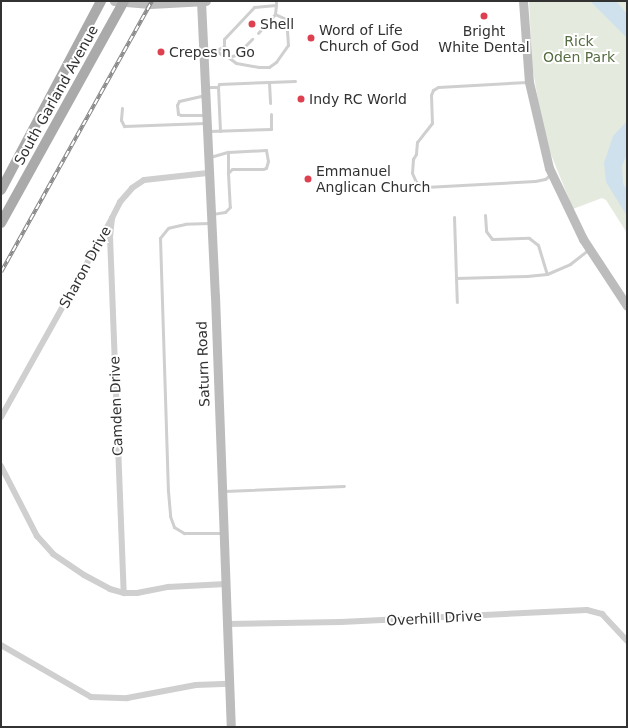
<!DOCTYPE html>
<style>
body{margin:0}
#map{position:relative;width:628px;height:728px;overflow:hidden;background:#fff;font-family:"DejaVu Sans",sans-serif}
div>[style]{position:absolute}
.green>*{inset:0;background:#e5eade}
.water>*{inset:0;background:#cfe1ec}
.lane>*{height:3px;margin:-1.5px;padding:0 1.5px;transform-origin:1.5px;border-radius:1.5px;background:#cfcfcf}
.street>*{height:6px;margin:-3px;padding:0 3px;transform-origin:3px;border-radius:3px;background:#cfcfcf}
.secondary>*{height:9px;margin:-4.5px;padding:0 4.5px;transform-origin:4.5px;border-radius:4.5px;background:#bcbcbc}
.primary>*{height:10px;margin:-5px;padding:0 5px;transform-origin:5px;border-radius:5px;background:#aaa}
.rail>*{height:3.5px;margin-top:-1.75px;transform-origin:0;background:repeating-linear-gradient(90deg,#fff 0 6px,#878787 0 12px);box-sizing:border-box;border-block:1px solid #878787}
.dots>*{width:11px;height:11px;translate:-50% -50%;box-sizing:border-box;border:2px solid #fff;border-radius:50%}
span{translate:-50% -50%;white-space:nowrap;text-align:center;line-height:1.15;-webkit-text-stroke:4px #fff;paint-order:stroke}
.poi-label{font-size:14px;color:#323232}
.left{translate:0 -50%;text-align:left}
.park-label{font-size:14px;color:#566c41}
.street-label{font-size:14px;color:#323232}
.frame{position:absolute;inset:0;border:2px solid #323232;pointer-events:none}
</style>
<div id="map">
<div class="green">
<i style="clip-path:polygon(529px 1px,627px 1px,627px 233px,606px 200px,602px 198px,573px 209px,550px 152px,541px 117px,532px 65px)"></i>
</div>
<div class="water">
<i style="clip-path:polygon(590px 1px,616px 1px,627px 14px,627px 38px)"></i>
<i style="clip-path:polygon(627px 121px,627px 154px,622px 166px,623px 184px,627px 189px,627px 216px,606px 182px,604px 163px,613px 136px)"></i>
</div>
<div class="lane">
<i style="left:258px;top:33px;width:25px;rotate:-48deg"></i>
<i style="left:275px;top:14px;width:9px;rotate:-84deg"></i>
<i style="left:204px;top:50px;width:12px"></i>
<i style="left:216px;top:50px;width:9px;rotate:-21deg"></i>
<i style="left:224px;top:47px;width:8px;rotate:-90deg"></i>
<i style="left:224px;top:39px;width:44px;rotate:-46.8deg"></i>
<i style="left:254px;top:7px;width:22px;rotate:-5deg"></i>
<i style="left:276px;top:5px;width:4px;rotate:-90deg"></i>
<i style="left:216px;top:50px;width:9px;rotate:41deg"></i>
<i style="left:223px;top:56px;width:5px;rotate:11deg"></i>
<i style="left:228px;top:57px;width:8px;rotate:-14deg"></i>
<i style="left:236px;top:55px;width:23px;rotate:-45deg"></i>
<i style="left:228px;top:57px;width:10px;rotate:37deg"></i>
<i style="left:236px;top:63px;width:23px;rotate:10deg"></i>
<i style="left:259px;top:67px;width:10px"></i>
<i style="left:269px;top:67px;width:9px;rotate:-36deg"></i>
<i style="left:276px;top:62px;width:21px;rotate:-55deg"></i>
<i style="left:288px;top:45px;width:26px;rotate:-94deg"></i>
<i style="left:286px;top:19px;width:12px;rotate:-156deg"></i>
<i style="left:269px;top:82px;width:26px;rotate:-2deg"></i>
<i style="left:527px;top:82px;width:89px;rotate:176.8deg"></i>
<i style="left:438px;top:87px;width:6px;rotate:149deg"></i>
<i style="left:433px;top:90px;width:5px;rotate:112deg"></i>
<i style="left:431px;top:95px;width:28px;rotate:88deg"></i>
<i style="left:432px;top:123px;width:24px;rotate:128deg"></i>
<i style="left:417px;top:142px;width:12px;rotate:95deg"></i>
<i style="left:416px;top:154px;width:6px;rotate:121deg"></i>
<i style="left:413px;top:159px;width:14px;rotate:94deg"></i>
<i style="left:412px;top:173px;width:10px;rotate:66deg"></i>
<i style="left:416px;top:182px;width:10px;rotate:29deg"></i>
<i style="left:425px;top:187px;width:110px;rotate:-3.1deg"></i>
<i style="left:535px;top:181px;width:10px;rotate:-11deg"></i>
<i style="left:545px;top:179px;width:6px;rotate:-39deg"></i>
<i style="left:207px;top:87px;width:11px"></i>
<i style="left:218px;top:87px;width:3px;rotate:-72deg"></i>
<i style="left:219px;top:84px;width:50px;rotate:-2.3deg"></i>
<i style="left:269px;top:82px;width:21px;rotate:87deg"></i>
<i style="left:218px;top:87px;width:44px;rotate:87.4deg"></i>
<i style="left:122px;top:108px;width:12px;rotate:95deg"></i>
<i style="left:121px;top:120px;width:7px;rotate:63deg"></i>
<i style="left:124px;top:126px;width:81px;rotate:-2.1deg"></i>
<i style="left:204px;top:115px;width:23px;rotate:180deg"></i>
<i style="left:181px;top:115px;width:3px;rotate:-162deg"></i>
<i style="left:178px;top:114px;width:9px;rotate:-96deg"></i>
<i style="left:177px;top:105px;width:4px;rotate:-63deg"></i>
<i style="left:179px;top:101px;width:27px;rotate:-13deg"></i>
<i style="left:209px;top:131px;width:62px;rotate:-1.8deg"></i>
<i style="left:271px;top:129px;width:15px;rotate:-90deg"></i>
<i style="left:228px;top:152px;width:20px;rotate:90deg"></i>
<i style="left:210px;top:157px;width:19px;rotate:-16deg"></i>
<i style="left:228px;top:152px;width:38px;rotate:-3deg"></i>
<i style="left:266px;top:150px;width:11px;rotate:80deg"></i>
<i style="left:268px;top:161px;width:7px;rotate:106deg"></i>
<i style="left:266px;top:168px;width:3px;rotate:162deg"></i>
<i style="left:263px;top:169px;width:31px;rotate:180deg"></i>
<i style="left:232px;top:169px;width:6px;rotate:135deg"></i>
<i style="left:228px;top:173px;width:34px;rotate:87deg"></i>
<i style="left:230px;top:207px;width:7px;rotate:135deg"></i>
<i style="left:225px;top:212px;width:12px;rotate:171deg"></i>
<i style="left:485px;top:215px;width:16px;rotate:86deg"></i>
<i style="left:486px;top:231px;width:10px;rotate:53deg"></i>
<i style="left:492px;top:239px;width:37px;rotate:-2deg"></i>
<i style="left:529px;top:238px;width:11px;rotate:38deg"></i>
<i style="left:538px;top:245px;width:30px;rotate:73deg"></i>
<i style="left:454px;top:217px;width:61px;rotate:88.1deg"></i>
<i style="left:456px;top:278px;width:71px;rotate:-1.6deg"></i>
<i style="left:527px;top:276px;width:20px;rotate:-6deg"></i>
<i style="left:547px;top:274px;width:25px;rotate:-23deg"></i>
<i style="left:570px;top:264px;width:23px;rotate:-38deg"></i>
<i style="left:210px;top:223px;width:25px;rotate:178deg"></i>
<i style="left:185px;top:224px;width:17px;rotate:167deg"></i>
<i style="left:168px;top:228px;width:13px;rotate:129deg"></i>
<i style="left:160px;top:238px;width:253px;rotate:88.2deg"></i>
<i style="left:168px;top:491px;width:25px;rotate:85deg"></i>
<i style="left:170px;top:516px;width:12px;rotate:70deg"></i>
<i style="left:174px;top:527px;width:12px;rotate:31deg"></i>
<i style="left:184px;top:533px;width:38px"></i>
<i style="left:456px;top:278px;width:24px;rotate:88deg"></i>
<i style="left:224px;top:491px;width:120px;rotate:-2.4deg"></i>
</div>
<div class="street">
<i style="left:112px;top:218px;width:18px;rotate:96deg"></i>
<i style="left:110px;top:236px;width:357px;rotate:87.8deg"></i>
<i style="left:1px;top:417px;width:228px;rotate:-60.8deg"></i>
<i style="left:112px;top:218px;width:18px;rotate:-63deg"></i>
<i style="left:120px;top:202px;width:18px;rotate:-49deg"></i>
<i style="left:132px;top:188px;width:14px;rotate:-34deg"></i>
<i style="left:144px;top:180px;width:64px;rotate:-6.2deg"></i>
<i style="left:1px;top:466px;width:79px;rotate:62.8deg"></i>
<i style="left:37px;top:536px;width:24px;rotate:48deg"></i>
<i style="left:53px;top:554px;width:37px;rotate:34deg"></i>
<i style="left:84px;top:575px;width:30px;rotate:28deg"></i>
<i style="left:110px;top:589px;width:15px;rotate:16deg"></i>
<i style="left:124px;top:593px;width:13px"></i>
<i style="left:137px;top:593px;width:32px;rotate:-11deg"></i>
<i style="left:168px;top:587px;width:58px;rotate:-3deg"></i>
<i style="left:227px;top:624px;width:114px;rotate:-1deg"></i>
<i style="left:341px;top:622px;width:246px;rotate:-2.8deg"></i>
<i style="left:587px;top:610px;width:16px;rotate:15deg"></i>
<i style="left:602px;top:614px;width:37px;rotate:47deg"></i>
<i style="left:1px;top:645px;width:104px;rotate:30deg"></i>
<i style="left:91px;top:697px;width:36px;rotate:2deg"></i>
<i style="left:127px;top:698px;width:70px;rotate:-10.7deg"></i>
<i style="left:196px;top:685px;width:33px;rotate:-2deg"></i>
</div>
<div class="secondary">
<i style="left:114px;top:1px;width:36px;rotate:5deg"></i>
<i style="left:150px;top:4px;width:56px;rotate:-3.1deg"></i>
<i style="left:201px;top:1px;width:295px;rotate:87.3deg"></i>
<i style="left:215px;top:296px;width:431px;rotate:87.9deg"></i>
<i style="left:523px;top:1px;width:81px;rotate:85.8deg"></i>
<i style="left:529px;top:82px;width:88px;rotate:76.9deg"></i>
<i style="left:549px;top:168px;width:79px;rotate:64.4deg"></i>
<i style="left:583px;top:239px;width:80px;rotate:56.7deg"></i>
</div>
<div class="primary">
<i style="left:1px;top:190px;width:214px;rotate:-62.1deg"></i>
<i style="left:1px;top:223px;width:254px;rotate:-61deg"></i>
</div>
<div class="rail">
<i style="left:1px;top:272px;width:310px;rotate:-60.9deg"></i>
</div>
<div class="dots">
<i style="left:484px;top:16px;background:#dd404f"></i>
<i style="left:252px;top:24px;background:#dd404f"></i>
<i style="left:311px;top:38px;background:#dd404f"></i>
<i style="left:161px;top:52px;background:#dd404f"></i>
<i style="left:301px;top:99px;background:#dd404f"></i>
<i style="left:308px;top:179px;background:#dd404f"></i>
</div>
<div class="poi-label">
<span class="left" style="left:260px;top:24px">Shell</span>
<span class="left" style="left:319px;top:38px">Word of Life<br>Church of God</span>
<span style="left:484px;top:39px">Bright<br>White Dental</span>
<span class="left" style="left:169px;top:52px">Crepes n Go</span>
<span class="left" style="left:309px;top:99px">Indy RC World</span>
<span class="left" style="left:316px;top:179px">Emmanuel<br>Anglican Church</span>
</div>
<div class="park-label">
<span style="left:579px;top:49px">Rick<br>Oden Park</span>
</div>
<div class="street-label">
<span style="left:56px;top:95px;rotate:-61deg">South Garland Avenue</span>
<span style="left:85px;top:267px;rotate:-61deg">Sharon Drive</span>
<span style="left:203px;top:364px;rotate:-92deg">Saturn Road</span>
<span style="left:116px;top:406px;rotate:-92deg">Camden Drive</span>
<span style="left:434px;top:618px;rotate:-3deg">Overhill Drive</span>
</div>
<div class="frame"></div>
</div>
